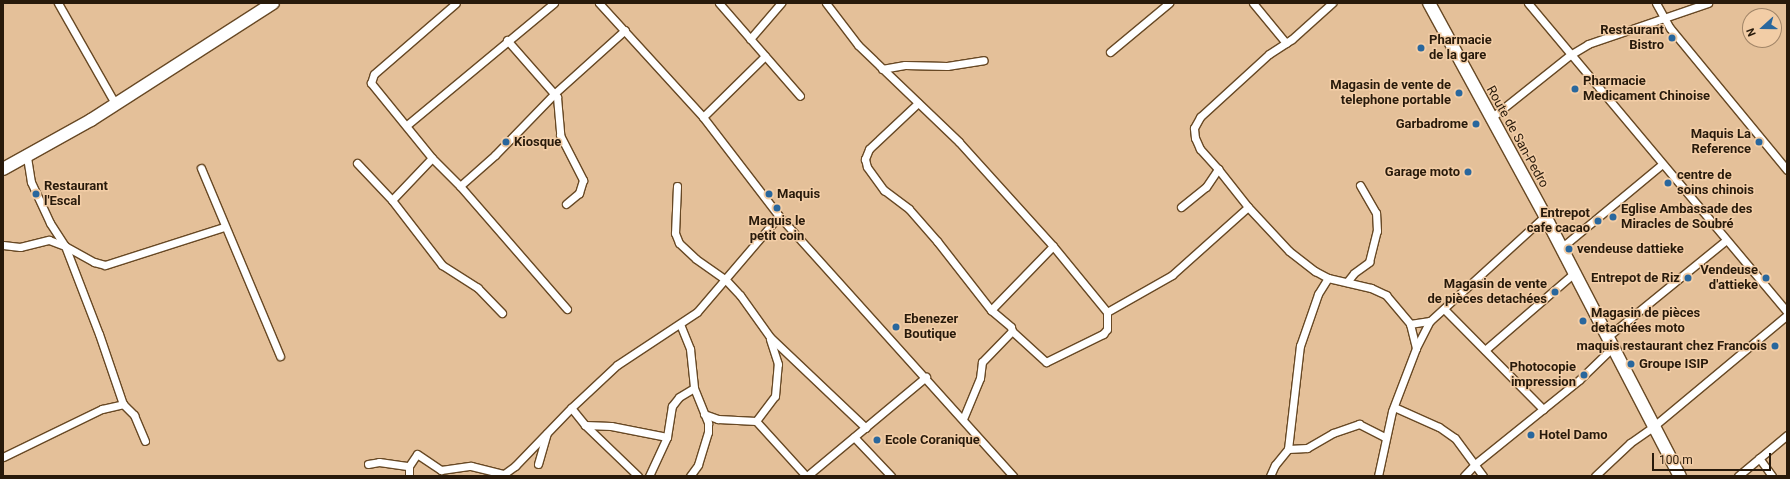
<!DOCTYPE html>
<meta charset="utf-8">
<style>
body{margin:0}
#map{position:relative;width:1790px;height:479px;overflow:hidden;background:#e4c099;font-family:Roboto,sans-serif}
div>[style]{position:absolute}
.roads{filter:drop-shadow(1px 0 #674824) drop-shadow(-1px 0 #674824) drop-shadow(0 1px #674824) drop-shadow(0 -1px #674824)}
.street>*{height:7px;margin:-3.5px;padding:0 3.5px;transform-origin:3.5px;border-radius:3.5px;background:#fff}
.primary>*{height:12px;margin:-6px;padding:0 6px;transform-origin:6px;border-radius:6px;background:#fff}
.dots>*{width:11px;height:11px;translate:-50% -50%;box-sizing:border-box;border:2px solid #f2cda6;border-radius:50%}
span{translate:-50% -50%;white-space:nowrap;text-align:center;line-height:1.15;-webkit-text-stroke:3px #f2cda6;paint-order:stroke}
.poi-label{font-size:13px;color:#281a0b;font-weight:700}
.right{translate:-100% -50%;text-align:right}
.left{translate:0 -50%;text-align:left}
.street-label{font-size:13px;color:#281a0b}
.frame{position:absolute;inset:0;border:4px solid #281a0b;pointer-events:none}
.north{position:absolute;left:1742px;top:8px;width:40px;height:40px;box-sizing:border-box;background:#f2cda6;border:1px solid #a18568;border-radius:50%;rotate:249deg;font-size:11px;font-weight:700;line-height:16px;text-align:center;color:#281a0b}
.north::after{content:'';display:block;margin:auto;width:14px;height:18px;background:#29679d;clip-path:polygon(50% 0,100% 100%,50% 72%,0 100%)}
.scale{position:absolute;left:1652px;top:453px;width:119px;height:18px;box-sizing:border-box;border:2px solid #281a0b;border-top:0;padding-left:5px;font-size:12px;line-height:14px;white-space:nowrap;color:#281a0b;-webkit-text-stroke:3px #f2cda6;paint-order:stroke}
</style>
<div id="map">
<div class="roads">
<div class="street">
<i style="left:58px;top:3px;width:117px;rotate:60.4deg"></i>
<i style="left:599px;top:3px;width:154px;rotate:47.6deg"></i>
<i style="left:719px;top:3px;width:123px;rotate:48.9deg"></i>
<i style="left:826px;top:3px;width:53px;rotate:52.7deg"></i>
<i style="left:858px;top:45px;width:140px;rotate:43.8deg"></i>
<i style="left:959px;top:142px;width:140px;rotate:47.9deg"></i>
<i style="left:1053px;top:246px;width:85px;rotate:50.7deg"></i>
<i style="left:1107px;top:312px;width:75px;rotate:-29.6deg"></i>
<i style="left:1172px;top:275px;width:102px;rotate:-41.8deg"></i>
<i style="left:1248px;top:207px;width:60px;rotate:47deg"></i>
<i style="left:1289px;top:251px;width:33px;rotate:38deg"></i>
<i style="left:1315px;top:271px;width:15px;rotate:28deg"></i>
<i style="left:1328px;top:278px;width:44px;rotate:13.1deg"></i>
<i style="left:1371px;top:288px;width:17px;rotate:25deg"></i>
<i style="left:1386px;top:295px;width:38px;rotate:50deg"></i>
<i style="left:1410px;top:324px;width:25px;rotate:76deg"></i>
<i style="left:1253px;top:3px;width:52px;rotate:50.5deg"></i>
<i style="left:1528px;top:3px;width:403px;rotate:50deg"></i>
<i style="left:1656px;top:3px;width:29px;rotate:61deg"></i>
<i style="left:1670px;top:28px;width:184px;rotate:50.5deg"></i>
<i style="left:750px;top:39px;width:48px;rotate:-49.3deg"></i>
<i style="left:507px;top:40px;width:76px;rotate:48.7deg"></i>
<i style="left:557px;top:97px;width:38px;rotate:85deg"></i>
<i style="left:560px;top:135px;width:51px;rotate:62.9deg"></i>
<i style="left:583px;top:180px;width:14px;rotate:107deg"></i>
<i style="left:579px;top:193px;width:17px;rotate:140deg"></i>
<i style="left:1110px;top:52px;width:77px;rotate:-39.7deg"></i>
<i style="left:882px;top:69px;width:23px;rotate:-10deg"></i>
<i style="left:905px;top:65px;width:42px;rotate:1.4deg"></i>
<i style="left:947px;top:66px;width:37px;rotate:-9deg"></i>
<i style="left:918px;top:103px;width:67px;rotate:136.8deg"></i>
<i style="left:869px;top:149px;width:11px;rotate:112deg"></i>
<i style="left:865px;top:159px;width:8px;rotate:76deg"></i>
<i style="left:867px;top:167px;width:29px;rotate:54deg"></i>
<i style="left:884px;top:190px;width:31px;rotate:37deg"></i>
<i style="left:909px;top:209px;width:43px;rotate:48.8deg"></i>
<i style="left:937px;top:241px;width:88px;rotate:52deg"></i>
<i style="left:991px;top:310px;width:26px;rotate:40deg"></i>
<i style="left:1011px;top:327px;width:4px;rotate:76deg"></i>
<i style="left:1012px;top:331px;width:46px;rotate:42.4deg"></i>
<i style="left:1046px;top:362px;width:64px;rotate:-26.2deg"></i>
<i style="left:1103px;top:334px;width:6px;rotate:-51deg"></i>
<i style="left:1107px;top:329px;width:17px;rotate:-90deg"></i>
<i style="left:1491px;top:118px;width:101px;rotate:-38.6deg"></i>
<i style="left:1570px;top:55px;width:21px;rotate:-31deg"></i>
<i style="left:1588px;top:44px;width:127px;rotate:-18.9deg"></i>
<i style="left:407px;top:125px;width:191px;rotate:-39.7deg"></i>
<i style="left:27px;top:157px;width:25px;rotate:81deg"></i>
<i style="left:31px;top:182px;width:45px;rotate:65.1deg"></i>
<i style="left:50px;top:223px;width:27px;rotate:57deg"></i>
<i style="left:65px;top:246px;width:94px;rotate:68.9deg"></i>
<i style="left:99px;top:334px;width:74px;rotate:71.1deg"></i>
<i style="left:432px;top:158px;width:97px;rotate:-129.1deg"></i>
<i style="left:371px;top:83px;width:9px;rotate:-72deg"></i>
<i style="left:374px;top:74px;width:108px;rotate:-40.9deg"></i>
<i style="left:357px;top:163px;width:51px;rotate:46.6deg"></i>
<i style="left:201px;top:168px;width:204px;rotate:67.2deg"></i>
<i style="left:1218px;top:169px;width:48px;rotate:51.7deg"></i>
<i style="left:460px;top:186px;width:47px;rotate:-41.5deg"></i>
<i style="left:495px;top:155px;width:86px;rotate:-45.9deg"></i>
<i style="left:555px;top:93px;width:94px;rotate:-42deg"></i>
<i style="left:677px;top:186px;width:47px;rotate:92.4deg"></i>
<i style="left:675px;top:233px;width:11px;rotate:68deg"></i>
<i style="left:679px;top:243px;width:23px;rotate:43deg"></i>
<i style="left:696px;top:259px;width:35px;rotate:35deg"></i>
<i style="left:725px;top:279px;width:22px;rotate:47deg"></i>
<i style="left:740px;top:295px;width:52px;rotate:54.5deg"></i>
<i style="left:770px;top:337px;width:132px;rotate:43.5deg"></i>
<i style="left:1181px;top:207px;width:32px;rotate:-39deg"></i>
<i style="left:1206px;top:187px;width:22px;rotate:-56deg"></i>
<i style="left:1218px;top:169px;width:27px;rotate:-132deg"></i>
<i style="left:1200px;top:149px;width:12px;rotate:-114deg"></i>
<i style="left:1195px;top:138px;width:10px;rotate:-96deg"></i>
<i style="left:1194px;top:128px;width:13px;rotate:-61deg"></i>
<i style="left:1200px;top:117px;width:93px;rotate:-42.4deg"></i>
<i style="left:1269px;top:54px;width:27px;rotate:-33deg"></i>
<i style="left:1292px;top:39px;width:54px;rotate:-42deg"></i>
<i style="left:779px;top:216px;width:350px;rotate:48deg"></i>
<i style="left:3px;top:245px;width:17px;rotate:7deg"></i>
<i style="left:20px;top:247px;width:30px;rotate:-14deg"></i>
<i style="left:49px;top:240px;width:17px;rotate:21deg"></i>
<i style="left:65px;top:246px;width:33px;rotate:29deg"></i>
<i style="left:94px;top:262px;width:11px;rotate:15deg"></i>
<i style="left:105px;top:265px;width:125px;rotate:-17.7deg"></i>
<i style="left:1561px;top:248px;width:131px;rotate:-39.7deg"></i>
<i style="left:1347px;top:282px;width:11px;rotate:-52deg"></i>
<i style="left:1354px;top:273px;width:19px;rotate:-36deg"></i>
<i style="left:1369px;top:262px;width:32px;rotate:-76deg"></i>
<i style="left:1377px;top:231px;width:18px;rotate:-93deg"></i>
<i style="left:1376px;top:213px;width:32px;rotate:-120deg"></i>
<i style="left:1444px;top:309px;width:141px;rotate:45.3deg"></i>
<i style="left:991px;top:310px;width:89px;rotate:-45.9deg"></i>
<i style="left:502px;top:313px;width:35px;rotate:-134deg"></i>
<i style="left:478px;top:288px;width:43px;rotate:-147.4deg"></i>
<i style="left:442px;top:265px;width:82px;rotate:-127.6deg"></i>
<i style="left:392px;top:200px;width:58px;rotate:-46.4deg"></i>
<i style="left:432px;top:158px;width:40px;rotate:45deg"></i>
<i style="left:460px;top:186px;width:163px;rotate:49deg"></i>
<i style="left:680px;top:324px;width:27px;rotate:68deg"></i>
<i style="left:690px;top:349px;width:39px;rotate:84deg"></i>
<i style="left:694px;top:388px;width:38px;rotate:68deg"></i>
<i style="left:708px;top:423px;width:9px;rotate:90deg"></i>
<i style="left:708px;top:432px;width:34px;rotate:107deg"></i>
<i style="left:698px;top:465px;width:14px;rotate:126deg"></i>
<i style="left:1410px;top:324px;width:20px;rotate:-9deg"></i>
<i style="left:1430px;top:321px;width:156px;rotate:-42.4deg"></i>
<i style="left:1606px;top:338px;width:154px;rotate:-39.2deg"></i>
<i style="left:1485px;top:350px;width:116px;rotate:-40.8deg"></i>
<i style="left:1394px;top:407px;width:49px;rotate:24deg"></i>
<i style="left:1439px;top:427px;width:19px;rotate:35deg"></i>
<i style="left:1455px;top:438px;width:47px;rotate:53.6deg"></i>
<i style="left:704px;top:414px;width:15px;rotate:20deg"></i>
<i style="left:718px;top:419px;width:38px;rotate:3deg"></i>
<i style="left:756px;top:421px;width:74px;rotate:47.7deg"></i>
<i style="left:963px;top:419px;width:44px;rotate:-67.5deg"></i>
<i style="left:980px;top:378px;width:16px;rotate:-83deg"></i>
<i style="left:982px;top:362px;width:43px;rotate:-45.9deg"></i>
<i style="left:756px;top:421px;width:31px;rotate:-53deg"></i>
<i style="left:775px;top:396px;width:32px;rotate:-85deg"></i>
<i style="left:778px;top:364px;width:26px;rotate:-108deg"></i>
<i style="left:585px;top:425px;width:26px;rotate:2deg"></i>
<i style="left:611px;top:426px;width:57px;rotate:11.1deg"></i>
<i style="left:854px;top:437px;width:54px;rotate:46.5deg"></i>
<i style="left:1288px;top:449px;width:19px;rotate:-3deg"></i>
<i style="left:1307px;top:448px;width:30px;rotate:-30deg"></i>
<i style="left:1333px;top:433px;width:28px;rotate:-19deg"></i>
<i style="left:1359px;top:424px;width:29px;rotate:27deg"></i>
<i style="left:3px;top:457px;width:110px;rotate:-25.9deg"></i>
<i style="left:102px;top:409px;width:22px;rotate:-13deg"></i>
<i style="left:123px;top:404px;width:16px;rotate:45deg"></i>
<i style="left:134px;top:415px;width:28px;rotate:67deg"></i>
<i style="left:1759px;top:458px;width:22px;rotate:54deg"></i>
<i style="left:368px;top:464px;width:11px;rotate:-10deg"></i>
<i style="left:379px;top:462px;width:30px;rotate:8deg"></i>
<i style="left:409px;top:466px;width:14px;rotate:-56deg"></i>
<i style="left:417px;top:454px;width:29px;rotate:34deg"></i>
<i style="left:441px;top:470px;width:30px;rotate:-8deg"></i>
<i style="left:471px;top:466px;width:34px;rotate:14deg"></i>
<i style="left:504px;top:474px;width:14px;rotate:-36deg"></i>
<i style="left:515px;top:466px;width:81px;rotate:-46deg"></i>
<i style="left:538px;top:464px;width:32px;rotate:-74deg"></i>
<i style="left:409px;top:476px;width:10px;rotate:-90deg"></i>
<i style="left:638px;top:476px;width:74px;rotate:-136.1deg"></i>
<i style="left:585px;top:425px;width:22px;rotate:-129deg"></i>
<i style="left:571px;top:408px;width:63px;rotate:-43.1deg"></i>
<i style="left:617px;top:365px;width:96px;rotate:-33.5deg"></i>
<i style="left:697px;top:312px;width:126px;rotate:-49.5deg"></i>
<i style="left:779px;top:216px;width:125px;rotate:-127.5deg"></i>
<i style="left:703px;top:117px;width:87px;rotate:-44.5deg"></i>
<i style="left:649px;top:476px;width:43px;rotate:-65.2deg"></i>
<i style="left:667px;top:437px;width:31px;rotate:-81deg"></i>
<i style="left:672px;top:406px;width:11px;rotate:-52deg"></i>
<i style="left:679px;top:397px;width:17px;rotate:-31deg"></i>
<i style="left:807px;top:476px;width:155px;rotate:-39.8deg"></i>
<i style="left:1270px;top:476px;width:12px;rotate:-66deg"></i>
<i style="left:1275px;top:465px;width:21px;rotate:-51deg"></i>
<i style="left:1288px;top:449px;width:104px;rotate:-83.4deg"></i>
<i style="left:1300px;top:346px;width:55px;rotate:-70.9deg"></i>
<i style="left:1318px;top:294px;width:19px;rotate:-58deg"></i>
<i style="left:1378px;top:476px;width:66px;rotate:-77.8deg"></i>
<i style="left:1392px;top:411px;width:67px;rotate:-69.1deg"></i>
<i style="left:1416px;top:348px;width:30px;rotate:-63deg"></i>
<i style="left:1464px;top:476px;width:16px;rotate:-47deg"></i>
<i style="left:1475px;top:464px;width:134px;rotate:-38.9deg"></i>
<i style="left:1579px;top:380px;width:46px;rotate:-44.1deg"></i>
<i style="left:1595px;top:476px;width:48px;rotate:-43.3deg"></i>
<i style="left:1630px;top:443px;width:29px;rotate:-35deg"></i>
<i style="left:1654px;top:426px;width:173px;rotate:-39.8deg"></i>
<i style="left:1738px;top:476px;width:64px;rotate:-39.9deg"></i>
</div>
<div class="primary">
<i style="left:1429px;top:3px;width:243px;rotate:61.4deg"></i>
<i style="left:1545px;top:216px;width:293px;rotate:62.6deg"></i>
<i style="left:3px;top:169px;width:101px;rotate:-29.1deg"></i>
<i style="left:91px;top:120px;width:216px;rotate:-32.7deg"></i>
</div>
</div>
<div class="dots">
<i style="left:1672px;top:38px;background:#29679d"></i>
<i style="left:1421px;top:48px;background:#29679d"></i>
<i style="left:1575px;top:89px;background:#29679d"></i>
<i style="left:1459px;top:93px;background:#29679d"></i>
<i style="left:1476px;top:124px;background:#29679d"></i>
<i style="left:506px;top:142px;background:#29679d"></i>
<i style="left:1759px;top:142px;background:#29679d"></i>
<i style="left:1468px;top:172px;background:#29679d"></i>
<i style="left:1668px;top:183px;background:#29679d"></i>
<i style="left:36px;top:194px;background:#29679d"></i>
<i style="left:769px;top:194px;background:#29679d"></i>
<i style="left:777px;top:208px;background:#29679d"></i>
<i style="left:1613px;top:217px;background:#29679d"></i>
<i style="left:1598px;top:221px;background:#29679d"></i>
<i style="left:1569px;top:249px;background:#29679d"></i>
<i style="left:1688px;top:278px;background:#29679d"></i>
<i style="left:1766px;top:278px;background:#29679d"></i>
<i style="left:1555px;top:292px;background:#29679d"></i>
<i style="left:1583px;top:321px;background:#29679d"></i>
<i style="left:896px;top:327px;background:#29679d"></i>
<i style="left:1775px;top:346px;background:#29679d"></i>
<i style="left:1631px;top:364px;background:#29679d"></i>
<i style="left:1584px;top:375px;background:#29679d"></i>
<i style="left:1531px;top:435px;background:#29679d"></i>
<i style="left:877px;top:440px;background:#29679d"></i>
</div>
<div class="poi-label">
<span class="right" style="left:1664px;top:38px">Restaurant<br>Bistro</span>
<span class="left" style="left:1429px;top:48px">Pharmacie<br>de la gare</span>
<span class="left" style="left:1583px;top:89px">Pharmacie<br>Medicament Chinoise</span>
<span class="right" style="left:1451px;top:93px">Magasin de vente de<br>telephone portable</span>
<span class="right" style="left:1468px;top:124px">Garbadrome</span>
<span class="right" style="left:1751px;top:142px">Maquis La<br>Reference</span>
<span class="left" style="left:514px;top:142px">Kiosque</span>
<span class="right" style="left:1460px;top:172px">Garage moto</span>
<span class="left" style="left:1677px;top:183px">centre de<br>soins chinois</span>
<span class="left" style="left:44px;top:194px">Restaurant<br>l'Escal</span>
<span class="left" style="left:777px;top:194px">Maquis</span>
<span class="left" style="left:1621px;top:217px">Eglise Ambassade des<br>Miracles de Soubré</span>
<span class="right" style="left:1590px;top:221px">Entrepot<br>cafe cacao</span>
<span style="left:777px;top:229px">Maquis le<br>petit coin</span>
<span class="left" style="left:1577px;top:249px">vendeuse dattieke</span>
<span class="right" style="left:1758px;top:278px">Vendeuse<br>d'attieke</span>
<span class="right" style="left:1680px;top:278px">Entrepot de Riz</span>
<span class="right" style="left:1547px;top:292px">Magasin de vente<br>de pièces detachées</span>
<span class="left" style="left:1591px;top:321px">Magasin de pièces<br>detachées moto</span>
<span class="left" style="left:904px;top:327px">Ebenezer<br>Boutique</span>
<span class="right" style="left:1767px;top:346px">maquis restaurant chez Francois</span>
<span class="left" style="left:1639px;top:364px">Groupe ISIP</span>
<span class="right" style="left:1576px;top:375px">Photocopie<br>impression</span>
<span class="left" style="left:1539px;top:435px">Hotel Damo</span>
<span class="left" style="left:885px;top:440px">Ecole Coranique</span>
</div>
<div class="street-label">
<span style="left:1517px;top:137px;rotate:61deg">Route de San-Pedro</span>
</div>
<div class="frame"></div>
<div class="north">N</div>
<div class="scale">100 m</div>
</div>
